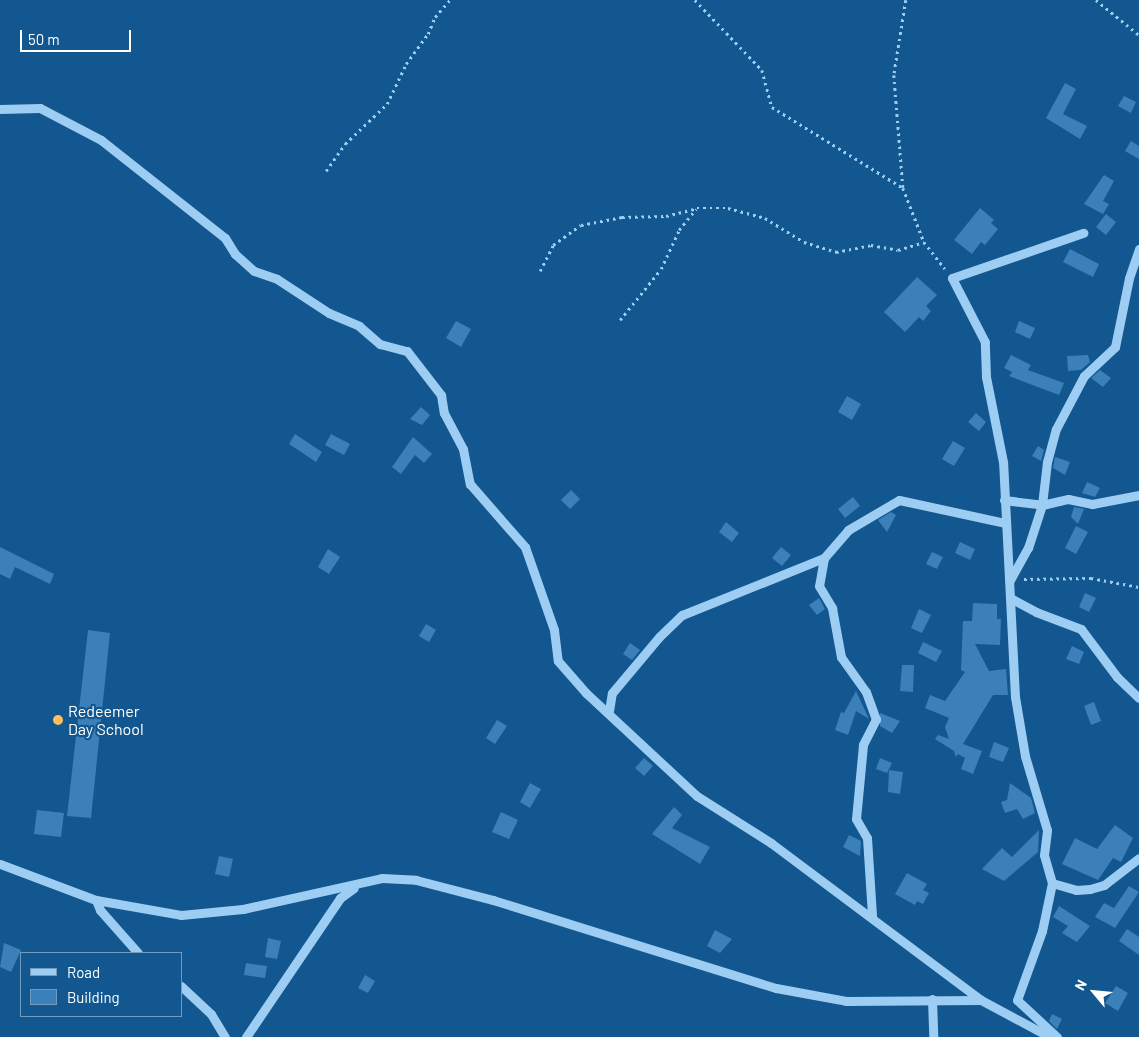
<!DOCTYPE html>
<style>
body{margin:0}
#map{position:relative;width:1139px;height:1037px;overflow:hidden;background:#12578f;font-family:Barlow,sans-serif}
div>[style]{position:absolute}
.building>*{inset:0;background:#3b80b9}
.path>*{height:2.5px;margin-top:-1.25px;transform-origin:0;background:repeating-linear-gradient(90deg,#9dcdf2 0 2.5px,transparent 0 6.5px)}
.minor>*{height:9px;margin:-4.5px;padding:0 4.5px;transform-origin:4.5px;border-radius:4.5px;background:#9dcdf2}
.dots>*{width:14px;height:14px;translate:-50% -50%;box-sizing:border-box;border:2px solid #12578f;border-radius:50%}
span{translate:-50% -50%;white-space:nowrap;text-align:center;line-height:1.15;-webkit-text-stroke:4.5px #12578f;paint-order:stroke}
.poi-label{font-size:16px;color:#fff}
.left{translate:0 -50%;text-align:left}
.legend{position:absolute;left:20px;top:952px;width:162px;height:65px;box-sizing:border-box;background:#12578f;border:1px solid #719abc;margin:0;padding:6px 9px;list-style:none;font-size:15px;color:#fff}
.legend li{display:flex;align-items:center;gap:10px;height:25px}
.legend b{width:25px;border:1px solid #719abc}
.north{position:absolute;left:1069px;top:967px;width:50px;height:50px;-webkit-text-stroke:4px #12578f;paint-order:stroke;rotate:298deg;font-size:14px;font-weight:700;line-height:20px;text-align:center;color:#fff}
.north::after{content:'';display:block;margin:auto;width:18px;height:22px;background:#fff;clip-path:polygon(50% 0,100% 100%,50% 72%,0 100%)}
.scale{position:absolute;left:20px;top:30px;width:111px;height:22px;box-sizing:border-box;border:2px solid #fff;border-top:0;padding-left:6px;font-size:15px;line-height:18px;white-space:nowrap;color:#fff;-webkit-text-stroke:4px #12578f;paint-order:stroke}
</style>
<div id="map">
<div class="building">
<i style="clip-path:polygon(1065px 83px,1076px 89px,1063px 114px,1087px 126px,1080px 139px,1046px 118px)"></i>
<i style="clip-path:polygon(1124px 96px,1136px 102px,1131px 113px,1118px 106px)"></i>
<i style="clip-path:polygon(1131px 141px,1139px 146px,1139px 159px,1125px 151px)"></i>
<i style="clip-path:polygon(1104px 175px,1114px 181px,1103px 201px,1109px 204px,1103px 214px,1084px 204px)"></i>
<i style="clip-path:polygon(980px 208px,994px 220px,991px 223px,998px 229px,985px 245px,981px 242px,972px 254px,954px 240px)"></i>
<i style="clip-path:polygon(1106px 214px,1116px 222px,1106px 235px,1096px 227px)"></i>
<i style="clip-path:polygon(1070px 249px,1099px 264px,1093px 277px,1063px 262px)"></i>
<i style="clip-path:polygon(917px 277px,937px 295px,926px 306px,931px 311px,923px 321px,919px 317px,905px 332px,884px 312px)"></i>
<i style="clip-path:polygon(456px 321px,471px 329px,461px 347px,446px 338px)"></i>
<i style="clip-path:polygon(1019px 321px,1035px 328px,1030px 339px,1015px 332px)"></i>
<i style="clip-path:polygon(1011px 355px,1031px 365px,1028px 370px,1064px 383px,1059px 395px,1009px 376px,1012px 372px,1004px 368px)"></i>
<i style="clip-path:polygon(1088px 355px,1090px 362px,1081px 370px,1068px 371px,1067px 356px)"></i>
<i style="clip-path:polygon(1100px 370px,1111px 378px,1103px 387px,1091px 378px)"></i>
<i style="clip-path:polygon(847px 396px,861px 404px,852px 420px,838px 412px)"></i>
<i style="clip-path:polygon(421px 407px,430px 415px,422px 425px,410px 419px)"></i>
<i style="clip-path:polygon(976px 413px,986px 422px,979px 431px,968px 422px)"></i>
<i style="clip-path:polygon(295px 434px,322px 452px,316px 462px,289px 444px)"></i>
<i style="clip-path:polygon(331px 434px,350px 444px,344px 455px,325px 445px)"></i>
<i style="clip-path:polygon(413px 437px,432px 454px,424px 463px,415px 455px,401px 474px,392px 467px)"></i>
<i style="clip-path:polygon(953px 441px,965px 448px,954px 466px,942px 459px)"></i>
<i style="clip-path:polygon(1038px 446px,1044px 450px,1041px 461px,1032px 456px)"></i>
<i style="clip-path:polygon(1055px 457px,1070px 462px,1065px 475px,1053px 468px)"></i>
<i style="clip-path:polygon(1087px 482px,1100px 488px,1095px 497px,1082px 493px)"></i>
<i style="clip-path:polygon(571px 490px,580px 499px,570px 509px,561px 500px)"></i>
<i style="clip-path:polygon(853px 497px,860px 506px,845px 518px,838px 509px)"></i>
<i style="clip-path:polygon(1074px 507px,1084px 509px,1078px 524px,1071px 517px)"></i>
<i style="clip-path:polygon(891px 512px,896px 515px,887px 532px,878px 520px)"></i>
<i style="clip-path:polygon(726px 522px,739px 533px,732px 542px,719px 532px)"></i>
<i style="clip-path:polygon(1076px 526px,1088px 532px,1076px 554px,1065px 548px)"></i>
<i style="clip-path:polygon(960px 542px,975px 549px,970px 560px,955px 553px)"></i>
<i style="clip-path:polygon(0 547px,54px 574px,50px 584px,15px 567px,10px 579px,0 574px)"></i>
<i style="clip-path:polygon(781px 547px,791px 555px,782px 566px,772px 558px)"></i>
<i style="clip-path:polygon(328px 549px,340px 557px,329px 574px,318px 567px)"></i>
<i style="clip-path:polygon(932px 552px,943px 557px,937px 569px,926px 564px)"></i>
<i style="clip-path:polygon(1085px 593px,1096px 598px,1089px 612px,1079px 607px)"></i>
<i style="clip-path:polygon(819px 598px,825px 609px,817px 615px,809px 605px)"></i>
<i style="clip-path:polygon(973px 603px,997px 604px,997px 619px,1001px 619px,1000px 645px,975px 644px,989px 671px,1006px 669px,1008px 695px,993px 695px,963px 744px,982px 751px,973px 774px,961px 769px,965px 758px,958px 754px,956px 757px,954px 751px,935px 739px,938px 735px,949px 739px,945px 727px,949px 718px,925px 708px,930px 695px,945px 701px,965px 672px,961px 670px,963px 621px,972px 621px)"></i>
<i style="clip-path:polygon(919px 609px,931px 615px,922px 633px,911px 628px)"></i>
<i style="clip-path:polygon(426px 624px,436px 630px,429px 642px,419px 636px)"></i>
<i style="clip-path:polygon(88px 630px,110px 633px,91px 818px,67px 816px)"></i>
<i style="clip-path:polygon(923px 642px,942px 651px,936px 662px,918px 653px)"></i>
<i style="clip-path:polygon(630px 643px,640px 650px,632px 660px,623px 654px)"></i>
<i style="clip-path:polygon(1072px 646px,1084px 652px,1079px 664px,1066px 659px)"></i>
<i style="clip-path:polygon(902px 665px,914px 665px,913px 692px,900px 691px)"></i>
<i style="clip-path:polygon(856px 691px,869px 719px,856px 711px,848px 735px,835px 730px,841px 712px,844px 713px)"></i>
<i style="clip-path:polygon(1094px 702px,1101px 721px,1091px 725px,1084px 706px)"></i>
<i style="clip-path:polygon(880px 713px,900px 721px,892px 733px,880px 726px)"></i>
<i style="clip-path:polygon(497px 720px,507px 726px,495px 744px,486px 738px)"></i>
<i style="clip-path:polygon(994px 742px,1009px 748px,1003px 762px,989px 757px)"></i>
<i style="clip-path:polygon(644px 758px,653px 766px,644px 776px,635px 768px)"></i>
<i style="clip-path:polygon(880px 758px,892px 763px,887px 773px,876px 769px)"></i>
<i style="clip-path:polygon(889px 770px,903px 772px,900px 794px,888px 792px)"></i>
<i style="clip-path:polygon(530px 783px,541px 789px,530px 808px,520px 802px)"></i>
<i style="clip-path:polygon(1010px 783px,1031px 798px,1035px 813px,1023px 819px,1017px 809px,1005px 813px,1001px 802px,1007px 800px)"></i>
<i style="clip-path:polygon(674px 807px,682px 815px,672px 828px,710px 847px,700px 864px,652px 834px)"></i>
<i style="clip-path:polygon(37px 810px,64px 813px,61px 837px,34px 834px)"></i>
<i style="clip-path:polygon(501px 812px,518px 820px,509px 839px,492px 832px)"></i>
<i style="clip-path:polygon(1115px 825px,1133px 838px,1121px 862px,1113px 858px,1098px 880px,1062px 864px,1075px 838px,1097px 849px)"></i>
<i style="clip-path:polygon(1039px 830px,1038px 852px,1004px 881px,982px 869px,1002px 848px,1012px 857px)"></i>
<i style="clip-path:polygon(849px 835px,861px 841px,860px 856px,843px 847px)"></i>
<i style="clip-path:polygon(219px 856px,233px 859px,229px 877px,215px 874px)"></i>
<i style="clip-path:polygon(907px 873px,927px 884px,923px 890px,929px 893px,923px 904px,917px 901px,915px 905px,895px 894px)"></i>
<i style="clip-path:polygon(1129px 886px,1139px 892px,1115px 928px,1095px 917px,1104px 903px,1114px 908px)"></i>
<i style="clip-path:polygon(1059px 906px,1090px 926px,1077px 942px,1062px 933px,1068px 926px,1053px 917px)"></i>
<i style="clip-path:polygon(1127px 929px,1139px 937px,1139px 955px,1119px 941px)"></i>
<i style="clip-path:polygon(715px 930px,732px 939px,720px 953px,707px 946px)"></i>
<i style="clip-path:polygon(268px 938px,281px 941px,277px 959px,265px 957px)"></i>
<i style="clip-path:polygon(4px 943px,21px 950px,11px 972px,0 967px)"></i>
<i style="clip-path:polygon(246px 963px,267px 966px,265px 978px,244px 975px)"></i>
<i style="clip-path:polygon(365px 975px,375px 981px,368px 993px,358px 988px)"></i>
<i style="clip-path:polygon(1116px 986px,1128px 993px,1118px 1011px,1105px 1003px)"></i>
<i style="clip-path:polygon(1052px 1014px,1062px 1019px,1057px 1029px,1049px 1021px)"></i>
</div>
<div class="path">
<i style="left:695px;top:0;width:97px;rotate:46.3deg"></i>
<i style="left:762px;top:70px;width:38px;rotate:75deg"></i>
<i style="left:772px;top:107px;width:154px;rotate:31.7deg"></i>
<i style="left:906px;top:0;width:76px;rotate:99.1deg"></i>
<i style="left:894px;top:75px;width:113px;rotate:85.4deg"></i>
<i style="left:903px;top:188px;width:58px;rotate:68.7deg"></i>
<i style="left:924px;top:242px;width:34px;rotate:52deg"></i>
<i style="left:1096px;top:0;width:55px;rotate:39.1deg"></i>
<i style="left:326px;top:171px;width:33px;rotate:-55deg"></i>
<i style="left:345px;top:144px;width:58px;rotate:-43.6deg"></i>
<i style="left:387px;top:104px;width:44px;rotate:-64.6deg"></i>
<i style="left:406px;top:64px;width:37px;rotate:-54deg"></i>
<i style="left:428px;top:34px;width:18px;rotate:-68deg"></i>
<i style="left:435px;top:17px;width:23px;rotate:-49deg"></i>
<i style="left:540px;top:271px;width:29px;rotate:-63deg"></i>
<i style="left:553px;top:245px;width:34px;rotate:-36deg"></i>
<i style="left:581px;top:225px;width:42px;rotate:-11deg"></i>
<i style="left:622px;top:217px;width:44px;rotate:-1.3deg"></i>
<i style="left:666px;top:216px;width:32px;rotate:-14deg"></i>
<i style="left:697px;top:208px;width:31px"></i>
<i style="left:728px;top:208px;width:38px;rotate:15deg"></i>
<i style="left:765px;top:218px;width:46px;rotate:31.6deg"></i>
<i style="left:804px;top:242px;width:34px;rotate:17deg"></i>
<i style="left:836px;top:252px;width:36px;rotate:-11deg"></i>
<i style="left:871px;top:245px;width:27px;rotate:10deg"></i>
<i style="left:898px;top:250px;width:27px;rotate:-17deg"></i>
<i style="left:620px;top:320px;width:65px;rotate:-51.2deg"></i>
<i style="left:661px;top:269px;width:43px;rotate:-65.2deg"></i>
<i style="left:679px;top:230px;width:27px;rotate:-51deg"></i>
<i style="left:1024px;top:579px;width:67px;rotate:-0.9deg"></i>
<i style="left:1091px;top:578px;width:49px;rotate:10.6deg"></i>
</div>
<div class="minor">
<i style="left:0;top:109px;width:40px;rotate:-1.4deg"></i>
<i style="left:40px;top:108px;width:69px;rotate:27.7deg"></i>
<i style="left:101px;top:140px;width:158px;rotate:38.3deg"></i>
<i style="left:225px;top:238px;width:19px;rotate:58deg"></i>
<i style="left:235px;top:254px;width:25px;rotate:42deg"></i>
<i style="left:254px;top:271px;width:24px;rotate:19deg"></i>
<i style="left:277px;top:279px;width:62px;rotate:33.2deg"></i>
<i style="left:329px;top:313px;width:33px;rotate:23deg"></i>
<i style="left:359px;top:326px;width:28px;rotate:41deg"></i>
<i style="left:380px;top:344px;width:28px;rotate:15deg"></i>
<i style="left:407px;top:351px;width:56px;rotate:52.3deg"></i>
<i style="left:441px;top:395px;width:18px;rotate:81deg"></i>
<i style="left:444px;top:413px;width:41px;rotate:62.2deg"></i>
<i style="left:463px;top:449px;width:36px;rotate:79deg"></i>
<i style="left:470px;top:484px;width:84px;rotate:48.9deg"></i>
<i style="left:525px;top:547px;width:88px;rotate:70.7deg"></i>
<i style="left:554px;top:630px;width:31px;rotate:83deg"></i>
<i style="left:558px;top:661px;width:43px;rotate:48.8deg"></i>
<i style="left:586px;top:693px;width:151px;rotate:42.9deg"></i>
<i style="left:697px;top:796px;width:88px;rotate:32.4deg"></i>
<i style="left:771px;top:843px;width:262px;rotate:36.8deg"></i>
<i style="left:1004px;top:500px;width:38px;rotate:7deg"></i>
<i style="left:1042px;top:505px;width:27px;rotate:-13deg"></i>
<i style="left:1068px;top:499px;width:25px;rotate:12deg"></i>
<i style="left:1092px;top:504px;width:48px;rotate:-10.8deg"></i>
<i style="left:824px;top:558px;width:28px;rotate:100deg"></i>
<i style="left:819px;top:586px;width:26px;rotate:59deg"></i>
<i style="left:832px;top:608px;width:50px;rotate:79.6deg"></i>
<i style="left:841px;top:657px;width:43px;rotate:54.5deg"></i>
<i style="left:866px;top:692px;width:29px;rotate:70deg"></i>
<i style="left:876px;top:719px;width:29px;rotate:117deg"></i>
<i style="left:863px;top:745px;width:74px;rotate:95.4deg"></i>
<i style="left:856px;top:819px;width:22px;rotate:60deg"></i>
<i style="left:867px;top:838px;width:78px;rotate:86.3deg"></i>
<i style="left:1010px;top:580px;width:37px;rotate:-61deg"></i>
<i style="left:1028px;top:548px;width:45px;rotate:-72deg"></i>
<i style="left:1042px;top:505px;width:43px;rotate:-83.4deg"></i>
<i style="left:1047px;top:462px;width:34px;rotate:-75deg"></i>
<i style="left:1056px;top:429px;width:60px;rotate:-62.2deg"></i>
<i style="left:1084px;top:376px;width:42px;rotate:-43.1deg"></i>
<i style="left:1115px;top:347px;width:70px;rotate:-78.5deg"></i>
<i style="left:1129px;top:278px;width:31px;rotate:-71deg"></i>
<i style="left:1012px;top:599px;width:27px;rotate:28deg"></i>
<i style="left:1036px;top:612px;width:48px;rotate:20.7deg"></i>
<i style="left:1081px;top:629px;width:60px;rotate:53.1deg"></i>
<i style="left:1117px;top:677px;width:30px;rotate:44deg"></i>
<i style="left:609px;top:711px;width:18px;rotate:-81deg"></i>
<i style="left:612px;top:693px;width:73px;rotate:-50deg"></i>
<i style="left:659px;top:637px;width:32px;rotate:-44deg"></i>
<i style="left:682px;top:615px;width:153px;rotate:-21.9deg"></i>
<i style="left:824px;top:558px;width:37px;rotate:-49deg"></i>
<i style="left:848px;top:530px;width:59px;rotate:-30.5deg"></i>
<i style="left:899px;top:500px;width:108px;rotate:12.2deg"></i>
<i style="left:0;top:864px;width:103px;rotate:20.6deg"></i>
<i style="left:96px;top:900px;width:86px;rotate:10deg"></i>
<i style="left:181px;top:915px;width:62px;rotate:-5.5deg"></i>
<i style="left:243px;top:909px;width:142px;rotate:-12.6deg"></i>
<i style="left:382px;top:878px;width:34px;rotate:3deg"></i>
<i style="left:416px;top:880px;width:80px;rotate:14.6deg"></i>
<i style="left:493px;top:900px;width:296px;rotate:17.3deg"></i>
<i style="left:776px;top:988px;width:71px;rotate:10.5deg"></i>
<i style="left:846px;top:1001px;width:135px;rotate:-0.4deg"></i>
<i style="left:981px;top:1000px;width:78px;rotate:28.2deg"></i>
<i style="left:1052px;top:883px;width:25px;rotate:16deg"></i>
<i style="left:1076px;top:890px;width:14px;rotate:-4deg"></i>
<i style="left:1090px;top:889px;width:15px;rotate:-16deg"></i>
<i style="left:1104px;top:885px;width:44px;rotate:-37.6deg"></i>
<i style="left:96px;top:900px;width:11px;rotate:68deg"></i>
<i style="left:100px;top:910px;width:57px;rotate:48.5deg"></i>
<i style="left:181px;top:986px;width:41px;rotate:43deg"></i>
<i style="left:211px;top:1014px;width:27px;rotate:59deg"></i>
<i style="left:932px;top:999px;width:38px;rotate:88deg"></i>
<i style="left:246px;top:1037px;width:168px;rotate:-55.9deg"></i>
<i style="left:340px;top:898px;width:17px;rotate:-36deg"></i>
<i style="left:1057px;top:1037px;width:54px;rotate:-137.2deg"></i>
<i style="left:1017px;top:1000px;width:73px;rotate:-70.1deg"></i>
<i style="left:1042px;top:931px;width:49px;rotate:-78.2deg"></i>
<i style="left:1052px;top:883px;width:29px;rotate:-106deg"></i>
<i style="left:1044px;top:855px;width:25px;rotate:-83deg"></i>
<i style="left:1047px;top:830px;width:77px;rotate:-106.6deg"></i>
<i style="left:1025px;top:756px;width:60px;rotate:-99.6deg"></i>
<i style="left:1015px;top:697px;width:235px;rotate:-92.9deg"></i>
<i style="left:1003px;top:462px;width:87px;rotate:-101.3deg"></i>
<i style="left:986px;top:377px;width:35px;rotate:-92deg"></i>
<i style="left:985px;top:342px;width:72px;rotate:-117.3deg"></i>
<i style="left:952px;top:278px;width:139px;rotate:-19deg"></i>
</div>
<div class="dots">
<i style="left:58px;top:720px;background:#ffbf5d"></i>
</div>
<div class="poi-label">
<span class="left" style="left:68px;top:720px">Redeemer<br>Day School</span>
</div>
<ul class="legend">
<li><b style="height:6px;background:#9dcdf2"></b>Road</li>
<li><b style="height:14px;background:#3b80b9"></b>Building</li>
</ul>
<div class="north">N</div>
<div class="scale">50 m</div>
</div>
